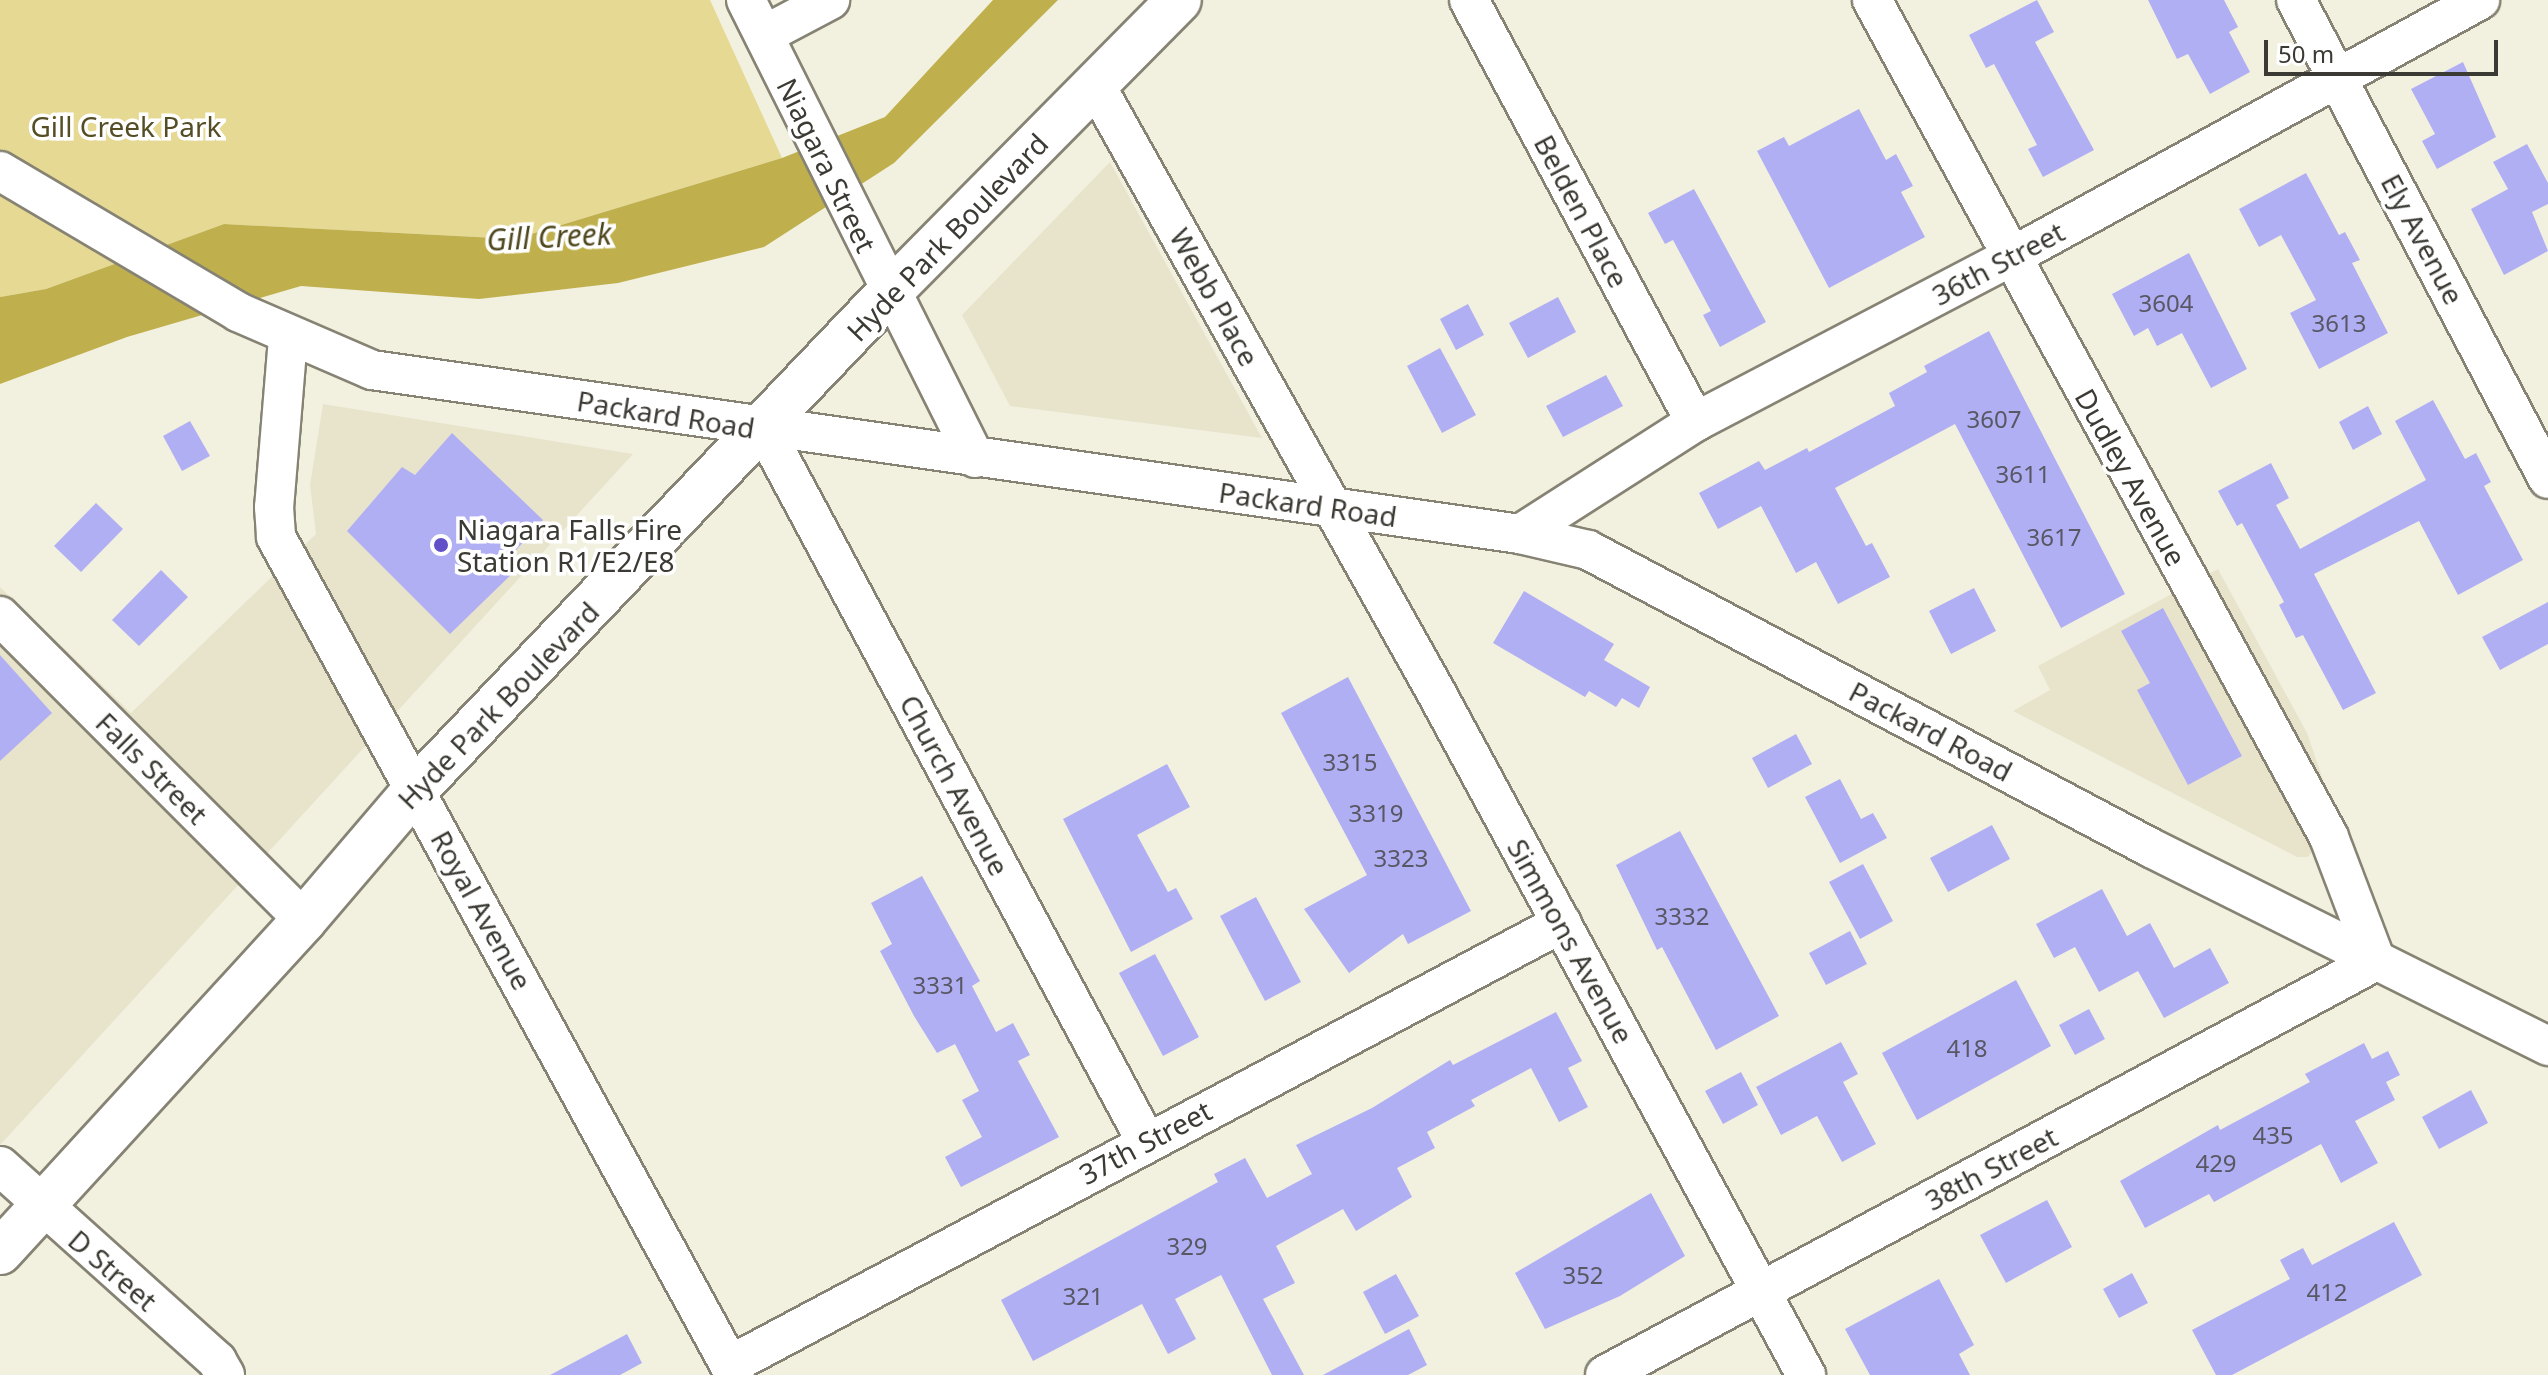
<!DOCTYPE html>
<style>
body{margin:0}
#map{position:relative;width:2548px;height:1375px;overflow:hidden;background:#f2f0df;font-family:"Noto Sans",sans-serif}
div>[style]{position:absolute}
.built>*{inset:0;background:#e8e4cc}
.green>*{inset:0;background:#e5d994}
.water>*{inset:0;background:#c0b04d}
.building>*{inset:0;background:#b1aff3}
.roads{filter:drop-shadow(2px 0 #868374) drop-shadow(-2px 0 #868374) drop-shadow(0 2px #868374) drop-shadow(0 -2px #868374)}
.minor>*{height:38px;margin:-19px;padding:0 19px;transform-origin:19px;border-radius:19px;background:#fff}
.major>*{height:44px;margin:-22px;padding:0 22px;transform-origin:22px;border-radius:22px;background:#fff}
.dots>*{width:22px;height:22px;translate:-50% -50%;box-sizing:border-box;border:4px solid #fff;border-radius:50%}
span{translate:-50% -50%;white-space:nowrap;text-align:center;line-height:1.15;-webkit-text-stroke:7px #fff;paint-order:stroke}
.number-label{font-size:24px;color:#585764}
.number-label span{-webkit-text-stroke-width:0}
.park-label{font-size:28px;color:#554e25}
.street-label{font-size:28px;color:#3b3a34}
.poi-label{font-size:28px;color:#3b3a34}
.left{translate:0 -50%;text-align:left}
.water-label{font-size:30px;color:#4e471e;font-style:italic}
.scale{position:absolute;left:2264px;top:40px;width:234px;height:36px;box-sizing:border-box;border:4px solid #3b3a34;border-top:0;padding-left:10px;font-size:24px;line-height:28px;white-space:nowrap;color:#3b3a34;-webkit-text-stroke:6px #fff;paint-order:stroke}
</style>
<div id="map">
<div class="built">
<i style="clip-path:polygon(1110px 162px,1262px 438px,1010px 406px,962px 315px)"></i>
<i style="clip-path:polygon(323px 404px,633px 454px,0 1145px,0 587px,131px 713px,316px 534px,310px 485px)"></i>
<i style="clip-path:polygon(2218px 569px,2307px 733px,2329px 797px,2333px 825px,2308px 857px,2297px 857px,2013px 711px,2050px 690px,2038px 666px)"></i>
</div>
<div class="green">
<i style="clip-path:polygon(0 0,710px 0,782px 158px,515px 239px,224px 224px,46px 289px,0 297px)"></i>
</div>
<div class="water">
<i style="clip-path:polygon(993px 0,1058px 0,894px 163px,764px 247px,618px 283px,479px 299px,301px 286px,127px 337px,0 384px,0 297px,46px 289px,224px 224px,515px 239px,782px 158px,885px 117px)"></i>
</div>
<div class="building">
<i style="clip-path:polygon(2037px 0,2054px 32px,2035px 42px,2094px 150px,2043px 177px,2028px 149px,2037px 145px,1994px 64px,1986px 68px,1969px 35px)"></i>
<i style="clip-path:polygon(2148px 0,2224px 0,2238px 27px,2229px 32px,2250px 72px,2210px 94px,2188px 54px,2177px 59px)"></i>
<i style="clip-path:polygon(2463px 62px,2496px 137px,2437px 169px,2422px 141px,2435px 134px,2411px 89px)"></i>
<i style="clip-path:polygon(1859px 109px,1886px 160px,1896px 154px,1913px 186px,1901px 192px,1925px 237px,1829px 288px,1757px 151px,1784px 137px,1789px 146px)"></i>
<i style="clip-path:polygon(2527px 144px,2548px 183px,2548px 204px,2532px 212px,2548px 251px,2504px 275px,2471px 209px,2508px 189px,2493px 162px)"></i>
<i style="clip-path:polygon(2306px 173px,2339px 235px,2345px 232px,2360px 260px,2352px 263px,2388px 333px,2319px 369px,2290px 313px,2316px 300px,2281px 235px,2259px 247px,2239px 209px)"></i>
<i style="clip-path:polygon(1694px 189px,1766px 322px,1720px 347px,1703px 315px,1711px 311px,1673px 240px,1665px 244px,1648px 213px)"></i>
<i style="clip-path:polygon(2189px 253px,2247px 369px,2211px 388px,2182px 333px,2157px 346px,2148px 328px,2134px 336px,2112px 294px)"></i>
<i style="clip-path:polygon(1558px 297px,1576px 332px,1528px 358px,1509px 323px)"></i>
<i style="clip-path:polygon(1468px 304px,1484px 335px,1456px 350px,1440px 319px)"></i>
<i style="clip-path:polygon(1989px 331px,2125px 594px,2061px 628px,1955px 424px,1835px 488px,1866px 546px,1872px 543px,1890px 577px,1838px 604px,1816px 562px,1796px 573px,1761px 506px,1718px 529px,1699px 493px,1759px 461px,1765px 470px,1807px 448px,1809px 452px,1895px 406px,1889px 393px,1927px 372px,1924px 366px)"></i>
<i style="clip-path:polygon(1440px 348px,1476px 415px,1442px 433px,1407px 366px)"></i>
<i style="clip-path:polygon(1606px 375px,1623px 406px,1563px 437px,1546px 406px)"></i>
<i style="clip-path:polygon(2433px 400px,2465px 459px,2476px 453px,2491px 482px,2484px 486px,2523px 560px,2458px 595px,2419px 521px,2314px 574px,2376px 693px,2343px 710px,2303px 635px,2296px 638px,2279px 605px,2284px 602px,2242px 523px,2237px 526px,2218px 491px,2271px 463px,2289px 498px,2276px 505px,2300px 549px,2426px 480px,2395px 421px)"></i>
<i style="clip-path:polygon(2368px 406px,2382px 434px,2353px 450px,2339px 422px)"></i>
<i style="clip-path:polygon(190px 421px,210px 456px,182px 471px,163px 436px)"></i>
<i style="clip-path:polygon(452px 433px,543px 520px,509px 558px,520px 566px,450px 634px,347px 531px,402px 467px,415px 475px)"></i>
<i style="clip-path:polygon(96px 503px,123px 529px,81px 572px,54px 546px)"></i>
<i style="clip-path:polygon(161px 570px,188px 597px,139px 646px,112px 620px)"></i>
<i style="clip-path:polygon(1974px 588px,1996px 631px,1951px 654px,1929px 611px)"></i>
<i style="clip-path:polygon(1524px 591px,1614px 644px,1604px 660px,1650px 687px,1639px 708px,1622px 698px,1616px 707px,1589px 691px,1585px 697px,1493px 643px)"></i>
<i style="clip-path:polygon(2548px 602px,2548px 644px,2500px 670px,2482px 637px)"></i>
<i style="clip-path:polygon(2163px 608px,2242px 756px,2188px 785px,2137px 690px,2150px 683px,2121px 631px)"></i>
<i style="clip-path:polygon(0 655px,52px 713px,0 761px)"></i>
<i style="clip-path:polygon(1348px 677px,1471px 911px,1408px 944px,1403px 934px,1349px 973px,1304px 909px,1367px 875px,1281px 713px)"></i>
<i style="clip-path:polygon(1796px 734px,1812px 764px,1768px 788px,1752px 758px)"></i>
<i style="clip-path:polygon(1167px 764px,1190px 807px,1137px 835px,1168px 892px,1176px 888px,1193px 919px,1131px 952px,1063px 819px)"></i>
<i style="clip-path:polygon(1840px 779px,1861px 819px,1873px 813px,1887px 838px,1840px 863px,1805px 797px)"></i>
<i style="clip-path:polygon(1992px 825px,2010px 859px,1948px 892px,1930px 858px)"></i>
<i style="clip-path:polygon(1680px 831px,1779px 1016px,1716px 1050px,1662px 947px,1657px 950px,1616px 865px)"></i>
<i style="clip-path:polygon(1863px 864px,1893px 921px,1860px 939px,1829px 882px)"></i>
<i style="clip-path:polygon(922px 876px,980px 981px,972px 986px,996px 1032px,1013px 1023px,1030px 1055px,1018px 1061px,1059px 1137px,961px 1187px,945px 1157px,982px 1137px,962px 1100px,979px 1091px,955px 1044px,937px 1053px,914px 1016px,880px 951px,892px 944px,871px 903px)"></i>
<i style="clip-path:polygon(2102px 889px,2127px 936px,2150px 923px,2174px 968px,2210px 948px,2229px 983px,2164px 1018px,2138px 971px,2099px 992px,2075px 947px,2054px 958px,2036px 924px)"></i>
<i style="clip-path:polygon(1256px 897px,1301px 982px,1265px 1001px,1220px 916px)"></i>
<i style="clip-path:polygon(1850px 931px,1867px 964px,1826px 985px,1809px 953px)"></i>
<i style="clip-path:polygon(1155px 954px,1199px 1037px,1163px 1056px,1119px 973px)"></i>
<i style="clip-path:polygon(2016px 980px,2051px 1046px,1917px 1120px,1882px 1053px)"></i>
<i style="clip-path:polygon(2089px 1009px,2105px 1039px,2075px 1055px,2059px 1025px)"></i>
<i style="clip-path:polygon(1556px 1012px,1582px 1061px,1568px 1068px,1588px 1107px,1559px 1122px,1531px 1068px,1471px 1100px,1475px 1106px,1427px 1132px,1435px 1148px,1397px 1168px,1412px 1197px,1356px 1231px,1343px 1209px,1276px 1246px,1295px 1283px,1263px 1299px,1304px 1375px,1272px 1375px,1221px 1275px,1175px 1299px,1196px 1339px,1168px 1354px,1142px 1304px,1033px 1361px,1001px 1300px,1218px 1182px,1214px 1174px,1245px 1158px,1267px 1198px,1312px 1174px,1296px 1145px,1372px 1108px,1450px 1060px,1453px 1065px)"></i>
<i style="clip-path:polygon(1841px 1042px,1858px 1074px,1843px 1082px,1876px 1144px,1842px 1162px,1817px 1116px,1781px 1135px,1756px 1087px)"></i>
<i style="clip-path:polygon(2364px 1043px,2372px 1059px,2388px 1051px,2400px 1075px,2386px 1082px,2395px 1100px,2355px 1121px,2378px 1163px,2341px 1183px,2321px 1144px,2214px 1202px,2209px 1194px,2145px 1228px,2120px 1181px,2218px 1125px,2220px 1130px,2310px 1082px,2305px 1074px)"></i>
<i style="clip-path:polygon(1741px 1072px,1758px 1105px,1723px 1124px,1705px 1091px)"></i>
<i style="clip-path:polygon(2471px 1090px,2488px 1123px,2439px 1149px,2422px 1117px)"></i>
<i style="clip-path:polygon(1651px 1193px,1685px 1256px,1620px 1296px,1545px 1329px,1515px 1273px)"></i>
<i style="clip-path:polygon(2047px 1200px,2072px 1247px,2006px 1283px,1980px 1235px)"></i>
<i style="clip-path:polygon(2394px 1222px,2422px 1275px,2232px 1375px,2216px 1375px,2192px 1330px,2290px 1279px,2280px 1260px,2303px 1248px,2312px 1265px)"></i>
<i style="clip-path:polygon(2132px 1273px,2148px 1303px,2119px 1318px,2103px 1289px)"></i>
<i style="clip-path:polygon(1396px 1274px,1419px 1316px,1385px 1334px,1363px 1292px)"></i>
<i style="clip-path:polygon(1939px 1279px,1974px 1345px,1959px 1354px,1970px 1375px,1870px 1375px,1845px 1329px)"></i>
<i style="clip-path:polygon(1409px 1329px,1427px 1365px,1408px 1375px,1323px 1375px)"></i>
<i style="clip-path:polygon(627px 1334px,642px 1363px,620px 1375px,550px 1375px)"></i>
</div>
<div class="roads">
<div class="minor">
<i style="left:746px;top:0;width:512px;rotate:63.43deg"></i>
<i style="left:1469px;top:0;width:479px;rotate:61.8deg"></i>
<i style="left:2296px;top:0;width:541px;rotate:62.25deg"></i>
<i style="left:764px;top:35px;width:75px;rotate:-27.9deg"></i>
<i style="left:1096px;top:86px;width:697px;rotate:60.71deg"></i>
<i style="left:1437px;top:694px;width:775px;rotate:61.55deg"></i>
<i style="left:0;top:171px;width:277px;rotate:30.6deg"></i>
<i style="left:238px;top:312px;width:146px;rotate:23.4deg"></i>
<i style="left:372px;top:370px;width:1160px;rotate:8.13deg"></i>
<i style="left:1520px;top:534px;width:70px;rotate:13.2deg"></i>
<i style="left:1588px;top:550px;width:637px;rotate:27.89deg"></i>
<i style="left:2151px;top:848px;width:444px;rotate:26.5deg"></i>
<i style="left:288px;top:338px;width:170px;rotate:94.7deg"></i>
<i style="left:274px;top:507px;width:30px;rotate:86deg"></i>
<i style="left:276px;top:537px;width:955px;rotate:61.29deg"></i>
<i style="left:764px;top:429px;width:808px;rotate:61.79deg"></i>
<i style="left:1520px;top:534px;width:208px;rotate:-32.6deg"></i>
<i style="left:1695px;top:422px;width:356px;rotate:-27.6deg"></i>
<i style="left:2011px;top:257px;width:535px;rotate:-28.72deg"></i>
<i style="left:0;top:616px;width:430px;rotate:45deg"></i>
<i style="left:0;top:1166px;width:292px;rotate:41.9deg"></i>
<i style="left:217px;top:1361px;width:16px;rotate:60deg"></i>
<i style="left:730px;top:1365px;width:942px;rotate:-27.98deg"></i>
<i style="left:1605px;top:1375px;width:875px;rotate:-28.23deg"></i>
<i style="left:2376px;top:961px;width:133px;rotate:-110.8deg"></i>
<i style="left:2329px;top:837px;width:954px;rotate:-118.63deg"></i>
</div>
<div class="major">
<i style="left:0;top:1252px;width:450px;rotate:-47.5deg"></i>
<i style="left:304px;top:920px;width:172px;rotate:-49.5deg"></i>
<i style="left:416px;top:789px;width:685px;rotate:-46.36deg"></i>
<i style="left:889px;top:293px;width:412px;rotate:-45.3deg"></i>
</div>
</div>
<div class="dots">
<i style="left:441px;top:545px;background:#6150c8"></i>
</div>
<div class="number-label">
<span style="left:2166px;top:303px">3604</span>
<span style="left:2339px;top:323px">3613</span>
<span style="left:1994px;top:419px">3607</span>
<span style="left:2023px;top:474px">3611</span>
<span style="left:2054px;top:537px">3617</span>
<span style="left:1350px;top:762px">3315</span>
<span style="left:1376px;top:813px">3319</span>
<span style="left:1401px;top:858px">3323</span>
<span style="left:1682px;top:916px">3332</span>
<span style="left:940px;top:985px">3331</span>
<span style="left:1967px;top:1048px">418</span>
<span style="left:2273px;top:1135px">435</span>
<span style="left:2216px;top:1163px">429</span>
<span style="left:1187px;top:1246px">329</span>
<span style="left:1583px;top:1275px">352</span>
<span style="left:2327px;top:1292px">412</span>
<span style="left:1083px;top:1296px">321</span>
</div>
<div class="park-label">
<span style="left:126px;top:126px">Gill Creek Park</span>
</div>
<div class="street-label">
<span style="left:827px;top:165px;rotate:64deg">Niagara Street</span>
<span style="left:1582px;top:211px;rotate:62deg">Belden Place</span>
<span style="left:947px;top:237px;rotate:-46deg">Hyde Park Boulevard</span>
<span style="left:2423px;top:239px;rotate:62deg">Ely Avenue</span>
<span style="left:1998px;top:263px;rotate:-28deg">36th Street</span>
<span style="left:1215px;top:297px;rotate:61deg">Webb Place</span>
<span style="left:666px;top:414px;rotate:9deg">Packard Road</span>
<span style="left:2131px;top:477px;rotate:61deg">Dudley Avenue</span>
<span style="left:1308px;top:504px;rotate:8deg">Packard Road</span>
<span style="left:498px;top:705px;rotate:-46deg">Hyde Park Boulevard</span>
<span style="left:1931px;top:731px;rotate:28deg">Packard Road</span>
<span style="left:152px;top:768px;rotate:45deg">Falls Street</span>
<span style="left:955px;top:785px;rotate:62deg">Church Avenue</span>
<span style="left:482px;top:910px;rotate:61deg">Royal Avenue</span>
<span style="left:1571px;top:941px;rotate:61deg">Simmons Avenue</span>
<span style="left:1145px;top:1142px;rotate:-28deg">37th Street</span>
<span style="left:1991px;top:1168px;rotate:-28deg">38th Street</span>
<span style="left:113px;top:1270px;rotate:41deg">D Street</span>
</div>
<div class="poi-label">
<span class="left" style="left:457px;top:545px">Niagara Falls Fire<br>Station R1/E2/E8</span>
</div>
<div class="water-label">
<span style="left:549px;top:237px;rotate:-3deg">Gill Creek</span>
</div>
<div class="scale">50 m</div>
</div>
